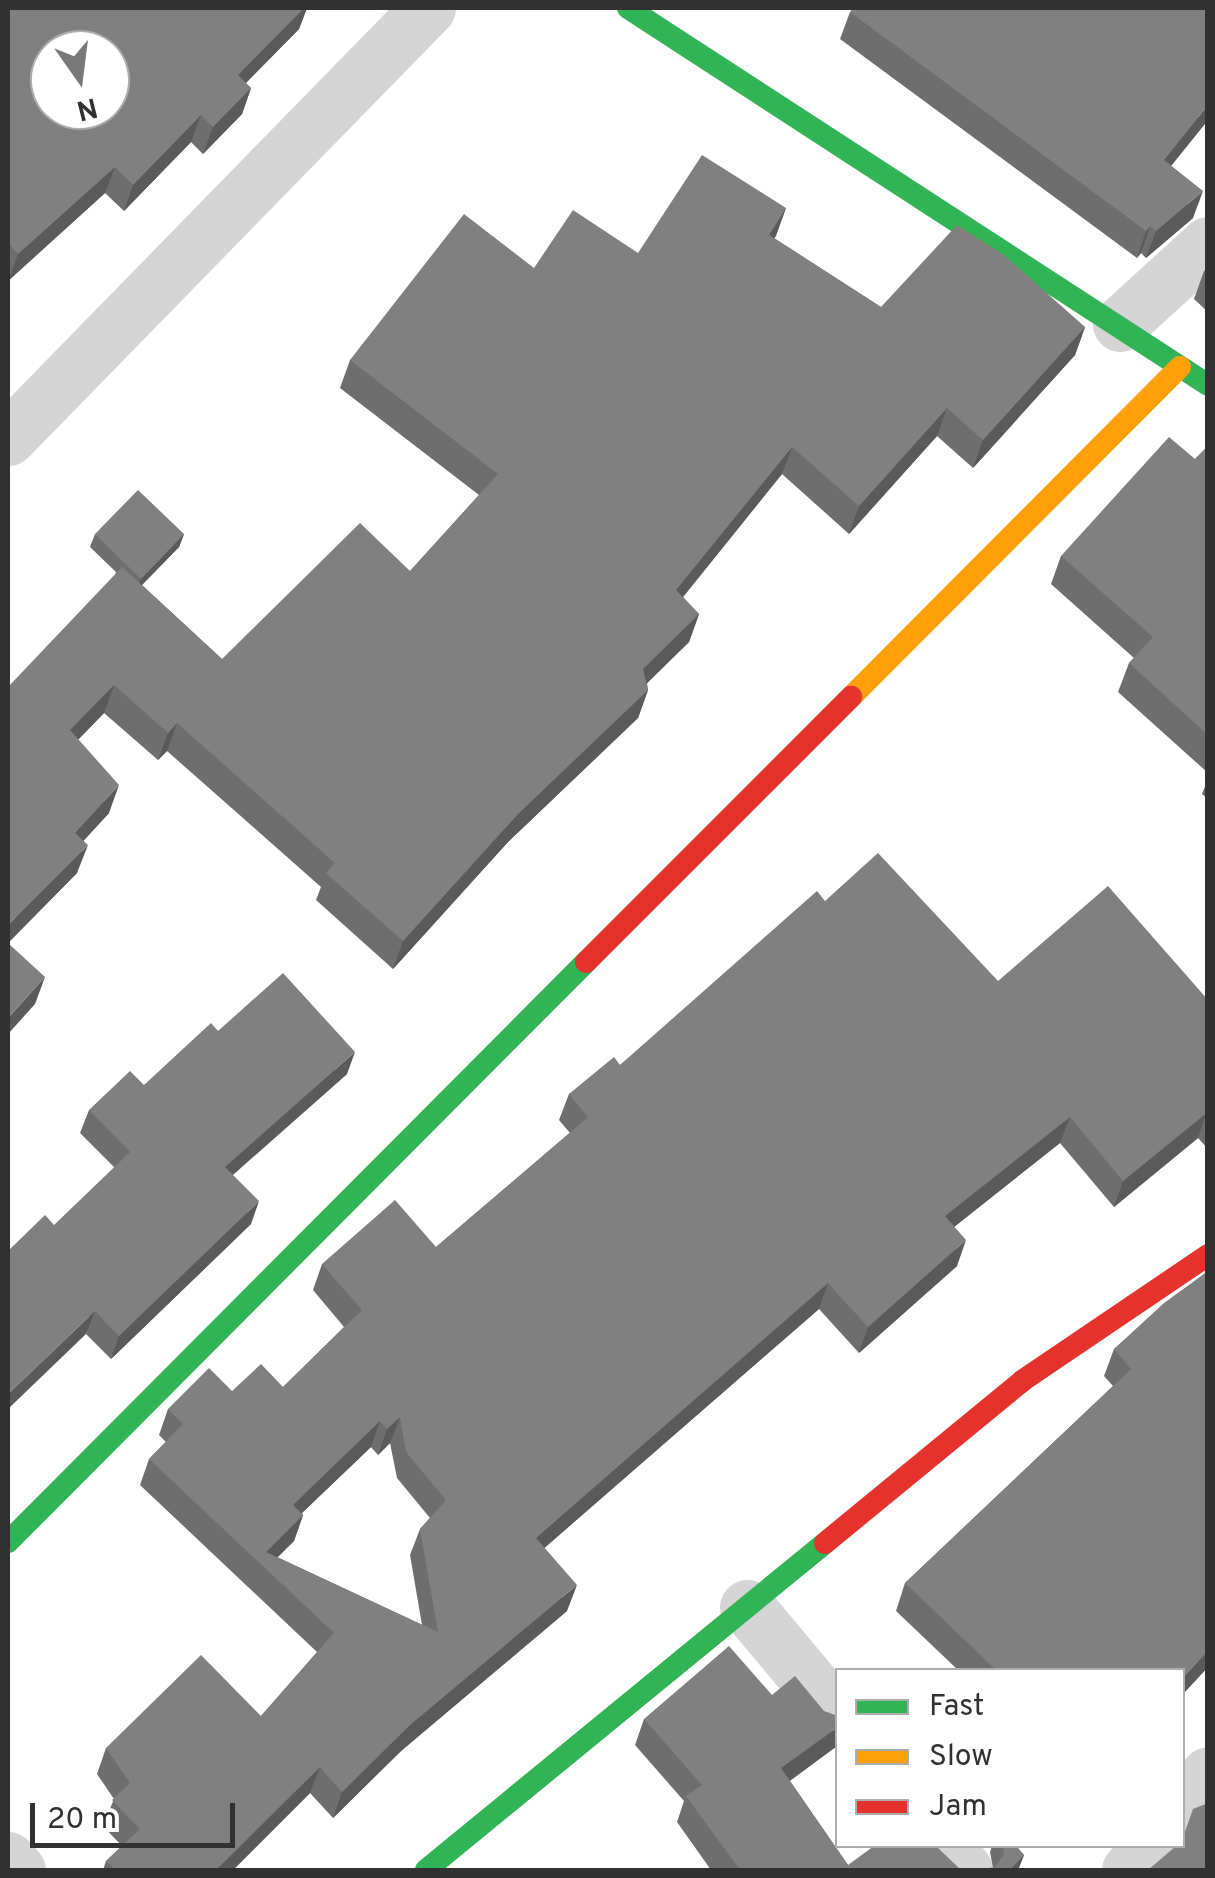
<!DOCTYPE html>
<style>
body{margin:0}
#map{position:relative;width:1215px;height:1878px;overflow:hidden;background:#fff;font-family:Overpass,sans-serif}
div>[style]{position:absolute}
.street>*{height:55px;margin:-27.5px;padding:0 27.5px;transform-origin:27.5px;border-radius:27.5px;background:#d5d5d5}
.fast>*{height:22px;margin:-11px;padding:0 11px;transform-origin:11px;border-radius:11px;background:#30b455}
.slow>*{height:22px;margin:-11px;padding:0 11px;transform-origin:11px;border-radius:11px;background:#ff9f0a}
.jam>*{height:22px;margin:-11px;padding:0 11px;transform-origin:11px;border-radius:11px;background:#e5322d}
.wall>*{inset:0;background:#6e6e6e}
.shaded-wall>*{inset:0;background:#5a5a5a}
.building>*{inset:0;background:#808080}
span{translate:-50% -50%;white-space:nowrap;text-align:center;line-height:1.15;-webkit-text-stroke:10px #fff;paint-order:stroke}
.frame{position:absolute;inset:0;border:10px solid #313131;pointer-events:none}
.legend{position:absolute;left:835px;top:1668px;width:350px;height:180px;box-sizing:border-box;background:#fff;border:2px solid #adadad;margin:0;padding:12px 18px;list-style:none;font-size:30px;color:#313131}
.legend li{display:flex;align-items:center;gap:20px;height:50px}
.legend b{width:50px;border:2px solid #adadad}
.north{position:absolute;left:30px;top:30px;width:100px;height:100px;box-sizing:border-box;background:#fff;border:2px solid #adadad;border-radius:50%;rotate:166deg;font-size:28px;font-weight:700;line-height:40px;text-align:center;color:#313131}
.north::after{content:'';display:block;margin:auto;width:35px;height:45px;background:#797979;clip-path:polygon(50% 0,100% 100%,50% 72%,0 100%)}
.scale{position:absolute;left:30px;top:1803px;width:205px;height:45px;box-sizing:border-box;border:5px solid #313131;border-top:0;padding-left:12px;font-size:30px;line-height:35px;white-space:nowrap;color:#313131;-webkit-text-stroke:8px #fff;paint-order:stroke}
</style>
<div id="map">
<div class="street">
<i style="left:1120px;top:324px;width:119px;rotate:-42.3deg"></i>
<i style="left:8px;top:438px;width:601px;rotate:-45.67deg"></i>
<i style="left:747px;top:1607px;width:142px;rotate:50.1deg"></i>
<i style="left:1182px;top:1805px;width:40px;rotate:-50deg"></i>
<i style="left:945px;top:1846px;width:31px;rotate:50deg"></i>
<i style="left:8px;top:1859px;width:15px;rotate:48deg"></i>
<i style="left:1129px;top:1870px;width:31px;rotate:-50deg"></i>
</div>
<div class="fast">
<i style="left:628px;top:8px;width:692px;rotate:33.02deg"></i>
<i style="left:8px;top:1542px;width:819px;rotate:-45.1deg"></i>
<i style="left:426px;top:1870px;width:516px;rotate:-39.34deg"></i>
</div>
<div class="slow">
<i style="left:851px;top:697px;width:466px;rotate:-45.1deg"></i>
</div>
<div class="jam">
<i style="left:586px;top:962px;width:375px;rotate:-45deg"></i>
<i style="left:825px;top:1543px;width:255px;rotate:-39.4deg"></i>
<i style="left:1022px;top:1381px;width:225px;rotate:-34.1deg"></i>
</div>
<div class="wall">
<i style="clip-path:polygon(8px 8px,307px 8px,299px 29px,246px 83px,251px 88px,242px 114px,203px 154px,191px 142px,124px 211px,105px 193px,8px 281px)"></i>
<i style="clip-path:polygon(850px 12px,1208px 120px,1171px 166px,1193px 218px,1146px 258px,1141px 253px,1137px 258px,840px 39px)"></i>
<i style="clip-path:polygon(786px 208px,774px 238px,881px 307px,1085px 327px,1075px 355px,973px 468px,937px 436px,849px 534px,782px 474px,683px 597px,699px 614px,689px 642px,647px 683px,648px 690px,638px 718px,508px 842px,393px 969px,316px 900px,321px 887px,167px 751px,158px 760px,104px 713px,78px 740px,109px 813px,83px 841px,77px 873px,8px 943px,116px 572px,90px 547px,95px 534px,184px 534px,179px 547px,142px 585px,222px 659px,410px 571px,479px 495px,340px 388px,350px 360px,534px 268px,638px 253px)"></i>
<i style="clip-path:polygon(1208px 268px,1208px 312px,1194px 299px,1204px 271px)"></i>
<i style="clip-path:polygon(1208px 446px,1208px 773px,1118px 692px,1129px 663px,1134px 658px,1051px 584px,1061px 556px,1195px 459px)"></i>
<i style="clip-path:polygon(1208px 779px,1208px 799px,1202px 794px)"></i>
<i style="clip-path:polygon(evenodd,825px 901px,998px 981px,1208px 1000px,1208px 1149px,1198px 1138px,1114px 1207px,1060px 1143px,954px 1227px,957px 1266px,859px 1353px,819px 1309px,544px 1548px,567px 1611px,401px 1751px,333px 1818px,310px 1793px,233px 1870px,103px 1870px,106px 1861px,122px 1846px,103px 1826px,114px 1799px,97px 1774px,106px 1748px,261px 1716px,317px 1652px,140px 1485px,149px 1459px,166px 1442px,159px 1435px,168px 1409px,232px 1391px,283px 1387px,344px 1327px,313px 1290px,322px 1264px,436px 1247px,570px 1133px,559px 1120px,569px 1094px,620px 1065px,825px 901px,390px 1443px,397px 1478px,430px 1518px,420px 1529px,410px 1555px,422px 1625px,277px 1557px,294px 1541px,303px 1515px,302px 1513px,371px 1447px,378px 1455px,390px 1443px)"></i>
<i style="clip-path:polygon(218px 1031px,347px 1074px,233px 1175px,251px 1224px,111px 1359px,86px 1334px,114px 1167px,80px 1133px,89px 1110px,144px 1085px)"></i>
<i style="clip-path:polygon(1208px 1271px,1208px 1667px,1182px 1695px,1182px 1670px,958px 1670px,896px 1611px,905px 1583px,1113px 1386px,1104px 1376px,1114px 1349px)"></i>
<i style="clip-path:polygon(772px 1695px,824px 1711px,837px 1746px,790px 1781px,848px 1865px,961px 1870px,711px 1870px,677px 1822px,684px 1801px,635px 1745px,644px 1719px)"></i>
<i style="clip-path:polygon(992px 1846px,1016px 1846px,1024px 1855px,1018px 1870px,976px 1870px,993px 1868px,990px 1852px)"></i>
</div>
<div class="shaded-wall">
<i style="clip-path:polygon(304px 8px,307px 8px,299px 29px,228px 101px,238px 75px)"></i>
<i style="clip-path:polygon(251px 88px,242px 114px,203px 154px,213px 127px)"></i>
<i style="clip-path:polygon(1208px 105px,1208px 120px,1154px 187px,1164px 160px)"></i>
<i style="clip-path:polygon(201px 115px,191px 142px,124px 211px,133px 185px)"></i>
<i style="clip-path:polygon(115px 167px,105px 193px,8px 281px,18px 254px)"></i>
<i style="clip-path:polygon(1203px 191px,1193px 218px,1146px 258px,1156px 231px)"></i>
<i style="clip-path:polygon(786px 208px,776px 236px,758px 263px,769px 235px)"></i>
<i style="clip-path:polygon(1150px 226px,1141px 253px,1137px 258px,1146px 231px)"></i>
<i style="clip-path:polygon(1085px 327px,1075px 355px,973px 468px,983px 440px)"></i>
<i style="clip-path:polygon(947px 408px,937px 436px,849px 534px,859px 506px)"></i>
<i style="clip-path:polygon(792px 447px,782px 474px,666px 618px,676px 590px)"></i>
<i style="clip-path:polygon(184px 534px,179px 547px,136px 591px,141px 579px)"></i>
<i style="clip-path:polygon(699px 614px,689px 642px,633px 697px,643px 669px)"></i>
<i style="clip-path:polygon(114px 685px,104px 713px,60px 758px,70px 730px)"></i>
<i style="clip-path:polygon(648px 690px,638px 718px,508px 842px,393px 969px,403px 941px,518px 814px)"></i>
<i style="clip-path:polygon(177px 723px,167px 751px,158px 760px,168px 733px)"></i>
<i style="clip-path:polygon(119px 785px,109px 813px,65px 861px,75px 833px)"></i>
<i style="clip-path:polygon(88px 845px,77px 873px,8px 943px,8px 925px)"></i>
<i style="clip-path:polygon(45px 977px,35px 1004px,8px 1034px,8px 1018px)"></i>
<i style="clip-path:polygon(355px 1052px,347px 1074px,216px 1189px,225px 1167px)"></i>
<i style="clip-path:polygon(1207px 1111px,1198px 1138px,1114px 1207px,1123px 1181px)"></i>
<i style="clip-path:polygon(1070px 1117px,1060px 1143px,935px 1242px,945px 1216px)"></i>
<i style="clip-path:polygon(259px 1201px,251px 1224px,111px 1359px,119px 1336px)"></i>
<i style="clip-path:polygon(966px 1240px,957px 1266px,859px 1353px,868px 1327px)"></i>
<i style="clip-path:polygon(828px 1283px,819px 1309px,526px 1564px,536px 1538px)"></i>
<i style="clip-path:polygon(95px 1311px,86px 1334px,8px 1409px,8px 1394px)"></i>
<i style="clip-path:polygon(400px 1417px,390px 1443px,378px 1455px,387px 1429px)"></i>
<i style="clip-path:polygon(380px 1421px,371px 1447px,283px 1531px,293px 1505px)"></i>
<i style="clip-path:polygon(303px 1515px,294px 1541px,266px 1569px,266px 1552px)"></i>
<i style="clip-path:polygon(577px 1585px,567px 1611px,401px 1751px,333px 1818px,342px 1792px,410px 1725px)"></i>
<i style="clip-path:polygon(1208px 1651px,1208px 1667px,1182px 1695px,1182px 1679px)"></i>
<i style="clip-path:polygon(838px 1727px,837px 1746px,771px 1794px,781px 1768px)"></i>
<i style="clip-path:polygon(320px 1767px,310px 1793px,233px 1870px,216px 1870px)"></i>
<i style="clip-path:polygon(1024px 1855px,1018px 1870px,1010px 1870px)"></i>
</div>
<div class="building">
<i style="clip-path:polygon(evenodd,8px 8px,304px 8px,238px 75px,251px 88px,213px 127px,201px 115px,133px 185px,115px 167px,18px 254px,8px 243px,8px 8px,50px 50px,110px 50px,110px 110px,50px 110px,50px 50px)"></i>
<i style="clip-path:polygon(853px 8px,1208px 8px,1208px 105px,1164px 160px,1203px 191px,1156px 231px,1150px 226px,1146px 231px,850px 12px)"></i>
<i style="clip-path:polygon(702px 155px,786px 208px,769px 235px,881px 307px,957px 225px,1004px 255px,1085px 327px,983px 440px,947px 408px,859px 506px,792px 447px,676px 590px,699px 614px,643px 669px,648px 690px,518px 814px,403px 941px,326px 873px,335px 863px,177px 723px,168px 733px,114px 685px,70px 730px,119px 785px,75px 833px,88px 845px,8px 925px,8px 687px,122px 567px,222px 659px,360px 523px,410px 571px,498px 474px,350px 360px,464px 214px,534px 268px,573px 210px,638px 253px)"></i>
<i style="clip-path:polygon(1169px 437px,1195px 459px,1208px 446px,1208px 735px,1129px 663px,1153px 637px,1061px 556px)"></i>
<i style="clip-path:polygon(138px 490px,184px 534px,141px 579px,95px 534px)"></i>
<i style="clip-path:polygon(evenodd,878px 853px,998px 981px,1108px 886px,1208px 1000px,1208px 1112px,1123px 1181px,1070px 1117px,945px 1216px,966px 1240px,868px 1327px,828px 1283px,536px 1538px,577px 1585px,410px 1725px,342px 1792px,320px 1767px,216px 1870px,116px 1870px,106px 1861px,140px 1829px,112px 1800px,130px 1783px,106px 1748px,201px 1655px,261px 1716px,334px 1633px,149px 1459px,183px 1424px,168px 1409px,209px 1368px,232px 1391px,261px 1364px,283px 1387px,362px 1310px,322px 1264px,395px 1200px,436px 1247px,588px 1117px,569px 1094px,614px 1057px,620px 1065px,817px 891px,825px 901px,878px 853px,400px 1417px,406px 1452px,446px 1500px,420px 1529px,438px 1632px,266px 1552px,303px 1515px,293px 1505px,380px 1421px,387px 1429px,400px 1417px)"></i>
<i style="clip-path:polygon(8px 943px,45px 977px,8px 1018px)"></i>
<i style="clip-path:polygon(283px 973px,355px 1052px,225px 1167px,259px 1201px,119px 1336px,95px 1311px,8px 1394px,8px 1251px,45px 1215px,54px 1225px,130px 1152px,89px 1110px,130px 1071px,144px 1085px,211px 1023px,218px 1031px)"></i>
<i style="clip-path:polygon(1208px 1271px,1208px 1651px,1182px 1679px,1182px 1670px,996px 1670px,905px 1583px,1131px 1369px,1114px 1349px,1164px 1303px)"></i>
<i style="clip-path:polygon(729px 1646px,772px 1695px,795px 1676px,824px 1711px,838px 1716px,838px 1727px,781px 1768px,848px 1865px,874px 1846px,936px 1846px,961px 1870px,740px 1870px,686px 1796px,702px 1785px,644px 1719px)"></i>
<i style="clip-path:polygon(1208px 1803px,1208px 1870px,1148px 1870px,1176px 1846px,1182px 1846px,1182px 1840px,1193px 1809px)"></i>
<i style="clip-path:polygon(1003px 1846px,1016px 1846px,1024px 1855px,1010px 1870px,976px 1870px,995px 1867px,1004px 1854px)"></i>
</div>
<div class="frame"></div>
<ul class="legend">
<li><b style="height:12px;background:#30b455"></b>Fast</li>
<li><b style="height:12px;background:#ff9f0a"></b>Slow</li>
<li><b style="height:12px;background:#e5322d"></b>Jam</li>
</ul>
<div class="north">N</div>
<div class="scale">20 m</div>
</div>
